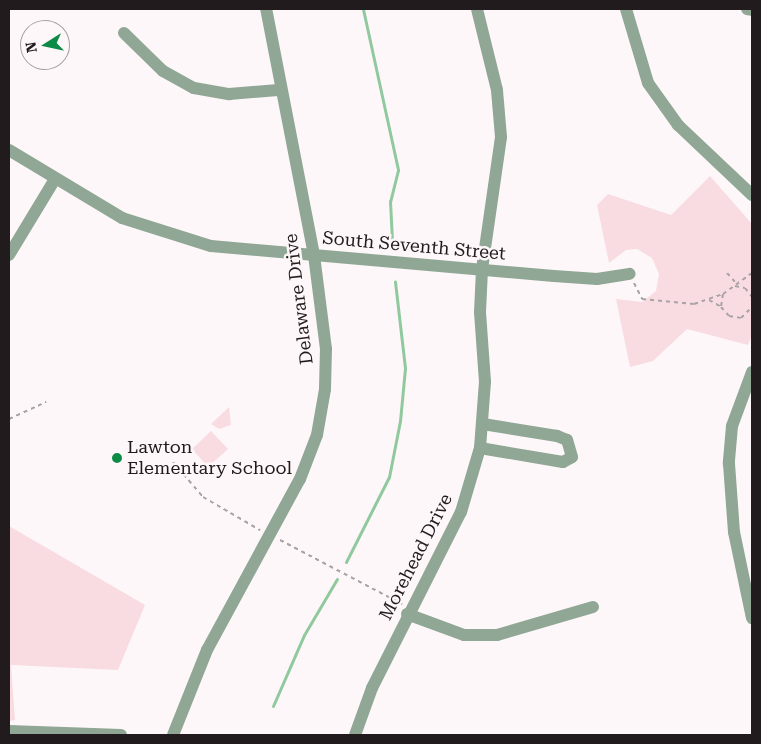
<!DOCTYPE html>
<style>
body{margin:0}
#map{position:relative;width:761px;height:744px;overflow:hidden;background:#fef7f9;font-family:"Roboto Serif",serif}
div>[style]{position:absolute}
.green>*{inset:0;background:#f8dce2}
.stream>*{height:3px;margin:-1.5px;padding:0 1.5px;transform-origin:1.5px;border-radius:1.5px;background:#91c99f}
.path>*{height:2px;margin-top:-1px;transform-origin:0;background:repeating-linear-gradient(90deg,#aaa3a5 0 4px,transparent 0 8px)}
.minor>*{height:12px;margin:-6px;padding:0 6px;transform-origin:6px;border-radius:6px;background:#8fa794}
.dots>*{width:14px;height:14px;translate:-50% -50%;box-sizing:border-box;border:2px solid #fef7f9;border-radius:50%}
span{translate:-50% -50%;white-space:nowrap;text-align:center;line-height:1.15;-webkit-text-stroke:5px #fef7f9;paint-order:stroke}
.street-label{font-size:18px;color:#221b1d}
.poi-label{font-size:18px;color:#221b1d}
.left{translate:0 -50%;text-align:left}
.frame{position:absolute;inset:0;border:10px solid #221b1d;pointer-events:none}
.north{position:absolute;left:20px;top:20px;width:50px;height:50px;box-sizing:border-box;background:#fef7f9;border:1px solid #a69fa1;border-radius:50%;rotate:260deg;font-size:14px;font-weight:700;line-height:20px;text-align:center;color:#221b1d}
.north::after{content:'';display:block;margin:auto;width:18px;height:22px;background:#0c8b47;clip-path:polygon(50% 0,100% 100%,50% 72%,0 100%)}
</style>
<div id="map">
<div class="green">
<i style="clip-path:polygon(710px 176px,752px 224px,752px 335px,748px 345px,687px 329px,653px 361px,630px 367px,616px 299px,642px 302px,656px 291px,659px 274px,652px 258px,637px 249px,626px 250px,609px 263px,597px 205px,608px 194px,671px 215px)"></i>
<i style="clip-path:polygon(229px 407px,231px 425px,219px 429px,211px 424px)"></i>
<i style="clip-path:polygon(211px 431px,228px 449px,208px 467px,192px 449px)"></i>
<i style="clip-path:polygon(9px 526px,145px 605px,118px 670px,11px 665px,15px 720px,9px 721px)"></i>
</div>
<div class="stream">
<i style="left:363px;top:9px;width:165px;rotate:77.7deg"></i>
<i style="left:398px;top:170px;width:32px;rotate:104deg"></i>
<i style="left:390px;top:201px;width:40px;rotate:87.1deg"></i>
<i style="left:346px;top:562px;width:95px;rotate:-63.2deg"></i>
<i style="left:389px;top:477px;width:57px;rotate:-78.9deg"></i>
<i style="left:400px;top:421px;width:53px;rotate:-84.6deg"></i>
<i style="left:405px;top:368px;width:87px;rotate:-96.6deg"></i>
<i style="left:273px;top:706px;width:77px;rotate:-66.4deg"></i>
<i style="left:304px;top:635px;width:65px;rotate:-59.5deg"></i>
</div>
<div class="path">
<i style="left:727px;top:273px;width:15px;rotate:48deg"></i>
<i style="left:634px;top:283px;width:18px;rotate:63deg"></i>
<i style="left:642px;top:299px;width:52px;rotate:5.5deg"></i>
<i style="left:694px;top:304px;width:31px;rotate:-19deg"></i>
<i style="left:723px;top:294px;width:36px;rotate:-36deg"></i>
<i style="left:735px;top:286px;width:10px;rotate:11deg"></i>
<i style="left:745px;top:288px;width:11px;rotate:52deg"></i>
<i style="left:723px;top:294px;width:13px;rotate:99deg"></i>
<i style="left:721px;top:307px;width:12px;rotate:48deg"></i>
<i style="left:729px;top:316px;width:12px;rotate:9deg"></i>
<i style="left:741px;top:318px;width:16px;rotate:-45deg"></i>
<i style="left:709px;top:300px;width:13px;rotate:29deg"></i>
<i style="left:9px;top:419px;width:41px;rotate:-24.7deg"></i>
<i style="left:173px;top:462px;width:46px;rotate:49.4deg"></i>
<i style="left:203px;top:497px;width:66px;rotate:30.1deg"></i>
<i style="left:280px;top:540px;width:138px;rotate:27.7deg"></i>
</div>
<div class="minor">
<i style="left:626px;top:9px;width:77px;rotate:73.4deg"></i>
<i style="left:648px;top:83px;width:52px;rotate:54.5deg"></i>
<i style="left:678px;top:125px;width:102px;rotate:43.4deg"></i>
<i style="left:747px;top:9px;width:5px;rotate:11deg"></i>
<i style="left:124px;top:33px;width:54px;rotate:44.3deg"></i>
<i style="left:163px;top:71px;width:35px;rotate:29deg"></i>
<i style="left:194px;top:88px;width:36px;rotate:10deg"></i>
<i style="left:229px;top:94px;width:49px;rotate:-4.7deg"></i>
<i style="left:9px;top:150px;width:132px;rotate:31deg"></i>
<i style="left:122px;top:218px;width:93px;rotate:17.5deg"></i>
<i style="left:211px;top:246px;width:344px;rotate:5deg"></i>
<i style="left:554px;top:276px;width:43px;rotate:4deg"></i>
<i style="left:597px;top:279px;width:33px;rotate:-9deg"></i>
<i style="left:9px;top:255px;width:89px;rotate:-58.8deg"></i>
<i style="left:752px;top:372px;width:58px;rotate:110.3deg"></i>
<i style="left:732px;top:426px;width:38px;rotate:95deg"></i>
<i style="left:729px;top:464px;width:68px;rotate:85.8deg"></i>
<i style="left:734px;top:532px;width:88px;rotate:78.2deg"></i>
<i style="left:480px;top:448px;width:84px;rotate:9.6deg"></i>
<i style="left:563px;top:462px;width:10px;rotate:-29deg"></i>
<i style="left:572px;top:457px;width:18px;rotate:-106deg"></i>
<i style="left:567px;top:440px;width:11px;rotate:-158deg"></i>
<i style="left:557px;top:436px;width:75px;rotate:-170.8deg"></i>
<i style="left:407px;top:614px;width:61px;rotate:20.2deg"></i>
<i style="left:464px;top:635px;width:33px"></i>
<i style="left:497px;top:635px;width:100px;rotate:-16.3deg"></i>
<i style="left:9px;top:731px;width:112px;rotate:2deg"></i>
<i style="left:173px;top:735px;width:92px;rotate:-68.2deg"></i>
<i style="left:207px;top:650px;width:195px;rotate:-61.5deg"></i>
<i style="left:300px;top:479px;width:47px;rotate:-68.9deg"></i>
<i style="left:317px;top:435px;width:47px;rotate:-80.1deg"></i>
<i style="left:325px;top:389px;width:40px;rotate:-88.6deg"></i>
<i style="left:326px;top:349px;width:95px;rotate:-97.3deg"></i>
<i style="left:314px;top:255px;width:251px;rotate:-101deg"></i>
<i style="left:355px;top:735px;width:50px;rotate:-70.1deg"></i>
<i style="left:372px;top:688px;width:197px;rotate:-63.2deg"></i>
<i style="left:461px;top:512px;width:67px;rotate:-73.5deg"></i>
<i style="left:480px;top:448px;width:66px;rotate:-85.7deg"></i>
<i style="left:485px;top:382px;width:70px;rotate:-94.1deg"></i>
<i style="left:480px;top:312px;width:43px;rotate:-87.3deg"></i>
<i style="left:482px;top:269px;width:133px;rotate:-81.8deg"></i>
<i style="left:501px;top:137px;width:47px;rotate:-94.9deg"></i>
<i style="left:497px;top:90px;width:83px;rotate:-103.9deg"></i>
</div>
<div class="dots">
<i style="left:117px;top:458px;background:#0c8b47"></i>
</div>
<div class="street-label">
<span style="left:414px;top:246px;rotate:5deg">South Seventh Street</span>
<span style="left:299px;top:299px;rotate:-97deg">Delaware Drive</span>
<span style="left:416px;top:557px;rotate:-63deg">Morehead Drive</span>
</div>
<div class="poi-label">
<span class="left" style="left:127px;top:458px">Lawton<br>Elementary School</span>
</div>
<div class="frame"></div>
<div class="north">N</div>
</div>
